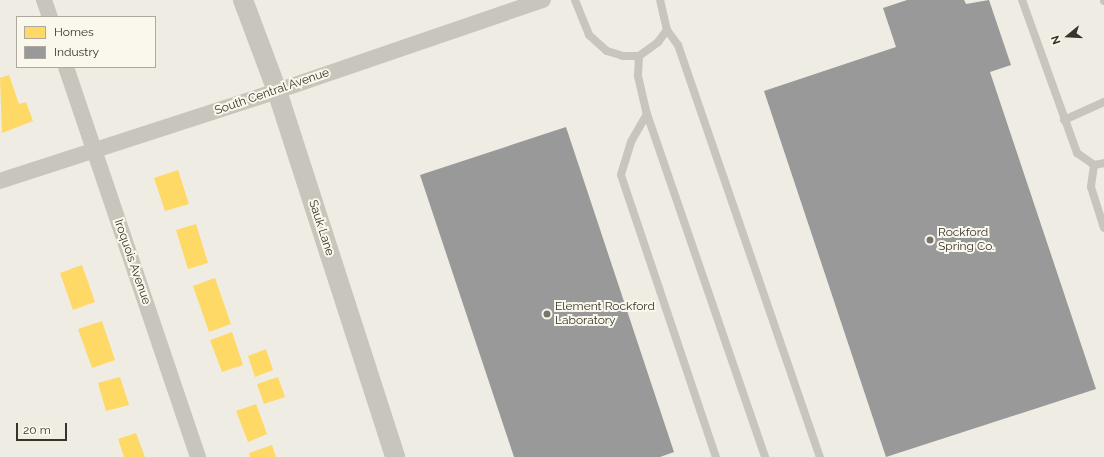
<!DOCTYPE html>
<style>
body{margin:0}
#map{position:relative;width:1104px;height:457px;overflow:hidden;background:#efece4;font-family:Raleway,sans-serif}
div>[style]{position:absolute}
.homes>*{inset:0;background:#ffd966}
.industry>*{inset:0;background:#999}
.service>*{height:8px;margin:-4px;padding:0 4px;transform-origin:4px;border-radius:4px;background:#c8c5bd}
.minor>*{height:16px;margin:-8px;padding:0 8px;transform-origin:8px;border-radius:8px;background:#c8c5bd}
.tertiary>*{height:20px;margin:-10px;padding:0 10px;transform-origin:10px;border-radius:10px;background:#c8c5bd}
.dots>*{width:11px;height:11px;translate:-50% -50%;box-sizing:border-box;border:2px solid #faf8ed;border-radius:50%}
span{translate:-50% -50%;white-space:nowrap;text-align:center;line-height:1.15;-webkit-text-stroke:4px #faf8ed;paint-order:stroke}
.street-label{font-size:12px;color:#39332b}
.poi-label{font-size:12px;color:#39332b}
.left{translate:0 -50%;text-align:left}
.legend{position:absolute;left:16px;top:16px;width:140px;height:52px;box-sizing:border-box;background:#faf8ed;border:1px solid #ada99f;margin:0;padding:5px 7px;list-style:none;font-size:12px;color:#39332b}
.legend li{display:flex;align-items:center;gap:8px;height:20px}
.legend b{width:20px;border:1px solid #ada99f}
.north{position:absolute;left:1048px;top:16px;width:40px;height:40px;-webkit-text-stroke:3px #faf8ed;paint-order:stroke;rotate:252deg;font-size:11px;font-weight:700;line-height:16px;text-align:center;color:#39332b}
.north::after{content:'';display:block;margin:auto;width:14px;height:18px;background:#39332b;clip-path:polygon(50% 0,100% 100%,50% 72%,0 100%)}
.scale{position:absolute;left:16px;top:423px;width:51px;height:18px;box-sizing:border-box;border:2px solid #39332b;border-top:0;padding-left:5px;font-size:12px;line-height:14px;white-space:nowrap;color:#39332b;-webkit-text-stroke:3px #faf8ed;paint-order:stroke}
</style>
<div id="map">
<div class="homes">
<i style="clip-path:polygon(9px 75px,19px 104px,26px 102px,33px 121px,2px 133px,0 78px)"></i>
<i style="clip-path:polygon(178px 170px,189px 204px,165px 211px,154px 178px)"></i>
<i style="clip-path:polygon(196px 224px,208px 263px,188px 269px,176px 230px)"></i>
<i style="clip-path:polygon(82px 265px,95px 302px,73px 310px,60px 273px)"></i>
<i style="clip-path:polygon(215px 278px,231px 324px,209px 332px,193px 286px)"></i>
<i style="clip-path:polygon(102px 321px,115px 360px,92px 368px,78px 329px)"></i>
<i style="clip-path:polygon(232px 332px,243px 365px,222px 372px,210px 340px)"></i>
<i style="clip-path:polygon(266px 349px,273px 370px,255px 377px,248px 356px)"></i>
<i style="clip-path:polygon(120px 377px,129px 405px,106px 411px,98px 383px)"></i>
<i style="clip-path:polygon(278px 377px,285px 397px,264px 404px,257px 384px)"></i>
<i style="clip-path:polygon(256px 404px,267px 434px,248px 442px,236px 411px)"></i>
<i style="clip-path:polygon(136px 433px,145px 457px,124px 457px,118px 439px)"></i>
<i style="clip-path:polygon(272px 445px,276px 457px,250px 457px,249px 453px)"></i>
</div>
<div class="industry">
<i style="clip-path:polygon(907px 0,964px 0,966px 4px,989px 0,1011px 65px,990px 72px,1096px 389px,886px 457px,764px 91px,896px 47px,883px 8px)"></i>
<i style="clip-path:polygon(566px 127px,674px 452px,660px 457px,514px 457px,420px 175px)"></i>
</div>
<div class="service">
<i style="left:575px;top:0;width:38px;rotate:68deg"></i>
<i style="left:589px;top:35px;width:24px;rotate:42deg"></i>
<i style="left:607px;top:51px;width:17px;rotate:17deg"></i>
<i style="left:623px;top:56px;width:16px"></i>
<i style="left:639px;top:56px;width:24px;rotate:-36deg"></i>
<i style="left:658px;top:42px;width:15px;rotate:-53deg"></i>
<i style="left:667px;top:30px;width:31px;rotate:-103deg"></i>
<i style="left:1022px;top:0;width:163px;rotate:70.2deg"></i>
<i style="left:1077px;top:153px;width:21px;rotate:35deg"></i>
<i style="left:1094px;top:165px;width:10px;rotate:-11deg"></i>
<i style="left:1104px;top:0;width:1px;rotate:90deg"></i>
<i style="left:667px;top:30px;width:19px;rotate:54deg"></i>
<i style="left:678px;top:45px;width:436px;rotate:71deg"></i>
<i style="left:639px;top:56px;width:20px;rotate:93deg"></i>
<i style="left:638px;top:76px;width:39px;rotate:77deg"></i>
<i style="left:647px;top:114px;width:32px;rotate:120deg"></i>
<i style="left:631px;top:142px;width:34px;rotate:107deg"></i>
<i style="left:621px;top:175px;width:298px;rotate:71.4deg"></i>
<i style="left:647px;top:114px;width:363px;rotate:71deg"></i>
<i style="left:1064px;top:120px;width:44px;rotate:-24.2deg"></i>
<i style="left:1094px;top:165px;width:22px;rotate:98deg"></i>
<i style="left:1091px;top:187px;width:43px;rotate:72.4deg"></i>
</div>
<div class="minor">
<i style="left:44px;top:0;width:18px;rotate:71deg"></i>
<i style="left:66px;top:67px;width:412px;rotate:71.3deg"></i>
<i style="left:0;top:181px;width:291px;rotate:-18deg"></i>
<i style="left:277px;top:91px;width:281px;rotate:-18.9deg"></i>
</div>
<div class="tertiary">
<i style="left:243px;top:0;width:97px;rotate:69.5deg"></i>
<i style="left:277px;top:91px;width:385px;rotate:72.1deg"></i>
</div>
<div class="dots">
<i style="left:930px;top:240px;background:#79746c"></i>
<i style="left:547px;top:314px;background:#79746c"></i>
</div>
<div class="street-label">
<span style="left:272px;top:92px;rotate:-19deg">South Central Avenue</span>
<span style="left:321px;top:228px;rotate:72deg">Sauk Lane</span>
<span style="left:132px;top:262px;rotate:71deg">Iroquois Avenue</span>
</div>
<div class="poi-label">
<span class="left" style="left:938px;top:240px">Rockford<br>Spring Co.</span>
<span class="left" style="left:555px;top:314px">Element Rockford<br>Laboratory</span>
</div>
<ul class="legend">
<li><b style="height:11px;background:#ffd966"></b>Homes</li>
<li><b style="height:11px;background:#999"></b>Industry</li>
</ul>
<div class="north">N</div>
<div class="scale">20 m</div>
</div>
